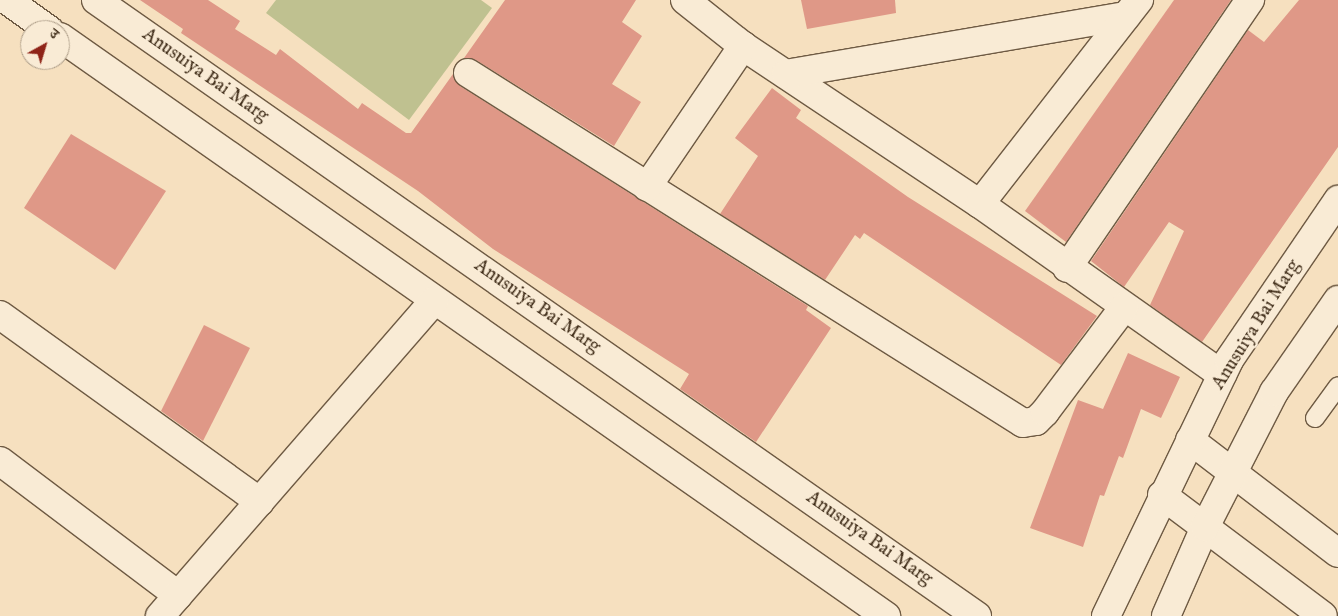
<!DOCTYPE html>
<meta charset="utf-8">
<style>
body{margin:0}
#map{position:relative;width:1338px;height:616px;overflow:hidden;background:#f6e0bf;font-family:"IM FELL English","Noto Serif Devanagari",serif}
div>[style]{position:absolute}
.green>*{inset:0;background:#bfc190}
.building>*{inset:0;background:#df9887}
.roads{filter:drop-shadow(1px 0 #6e5a43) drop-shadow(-1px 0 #6e5a43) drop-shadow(0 1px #6e5a43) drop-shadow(0 -1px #6e5a43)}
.lane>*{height:18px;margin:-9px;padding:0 9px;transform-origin:9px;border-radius:9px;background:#f9ebd5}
.street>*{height:28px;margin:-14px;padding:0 14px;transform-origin:14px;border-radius:14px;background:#f9ebd5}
span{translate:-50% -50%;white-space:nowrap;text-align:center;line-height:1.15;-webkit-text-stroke:5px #f9ebd5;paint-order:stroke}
.street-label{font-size:19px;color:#412e1a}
.north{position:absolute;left:20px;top:20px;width:50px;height:50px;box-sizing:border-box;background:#f9ebd5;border:1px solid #af9f8a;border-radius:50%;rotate:39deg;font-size:14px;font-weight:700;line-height:20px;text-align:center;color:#412e1a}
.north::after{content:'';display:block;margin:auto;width:18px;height:22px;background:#8f2418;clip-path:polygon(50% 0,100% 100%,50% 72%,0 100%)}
</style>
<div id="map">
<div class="green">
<i style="clip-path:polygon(276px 0,481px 0,492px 8px,409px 120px,266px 13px)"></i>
</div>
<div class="building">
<i style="clip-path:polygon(140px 0,208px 0,240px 21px,235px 29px,276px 55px,280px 49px,358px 109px,362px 103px,406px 133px,411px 133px,453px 74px,460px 86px,808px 306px,806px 310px,831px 328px,756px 442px,680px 389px,689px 374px,493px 249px,418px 191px,181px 33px,183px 29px)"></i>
<i style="clip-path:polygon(505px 0,636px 0,622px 22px,642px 36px,612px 84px,641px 102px,614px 146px,476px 60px,464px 58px)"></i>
<i style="clip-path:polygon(801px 0,895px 0,896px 13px,807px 29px)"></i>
<i style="clip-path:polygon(1174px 0,1231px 0,1066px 242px,1025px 211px)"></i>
<i style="clip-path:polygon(1299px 0,1338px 0,1338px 147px,1202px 342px,1150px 305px,1184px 231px,1169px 222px,1124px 287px,1091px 261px,1248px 30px,1264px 42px)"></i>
<i style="clip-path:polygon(772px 88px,801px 110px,796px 118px,908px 197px,1097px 316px,1061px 365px,864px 233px,860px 239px,855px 235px,825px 280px,720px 214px,758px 156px,735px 138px)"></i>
<i style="clip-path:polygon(71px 134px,166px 191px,115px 270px,24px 208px)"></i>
<i style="clip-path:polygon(204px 325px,250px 348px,203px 441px,161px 411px)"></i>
<i style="clip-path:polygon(1128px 353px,1180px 377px,1161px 418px,1141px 409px,1123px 458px,1119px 456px,1104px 496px,1100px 495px,1083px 547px,1030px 528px,1078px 400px,1103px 409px)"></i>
</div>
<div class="roads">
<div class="lane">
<i style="left:1315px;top:418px;width:39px;rotate:-54deg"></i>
</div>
<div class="street">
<i style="left:7px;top:0;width:52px;rotate:35.5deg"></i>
<i style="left:96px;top:0;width:1075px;rotate:34.96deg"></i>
<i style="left:685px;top:0;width:74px;rotate:38.4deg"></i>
<i style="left:743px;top:46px;width:285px;rotate:33.7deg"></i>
<i style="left:980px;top:204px;width:296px;rotate:35.2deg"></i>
<i style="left:60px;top:37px;width:1009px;rotate:35.03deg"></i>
<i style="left:468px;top:73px;width:656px;rotate:32.24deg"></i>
<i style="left:1023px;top:423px;width:13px;rotate:-9deg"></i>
<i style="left:1036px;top:421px;width:13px;rotate:-45deg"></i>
<i style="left:1045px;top:412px;width:131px;rotate:-53deg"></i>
<i style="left:786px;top:74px;width:345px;rotate:-9.7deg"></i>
<i style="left:647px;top:187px;width:171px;rotate:-55.8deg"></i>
<i style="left:980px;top:204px;width:259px;rotate:-52.1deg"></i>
<i style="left:1067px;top:268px;width:325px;rotate:-55.7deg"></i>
<i style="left:0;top:315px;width:320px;rotate:35.7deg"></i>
<i style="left:1190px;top:440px;width:186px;rotate:37.4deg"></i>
<i style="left:0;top:461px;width:223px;rotate:37deg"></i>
<i style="left:1162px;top:495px;width:201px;rotate:36.9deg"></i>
<i style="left:160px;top:616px;width:417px;rotate:-49deg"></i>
<i style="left:1106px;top:616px;width:284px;rotate:-64.3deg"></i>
<i style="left:1229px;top:360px;width:194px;rotate:-55.7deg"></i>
<i style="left:1166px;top:616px;width:97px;rotate:-66.3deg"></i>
<i style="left:1205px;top:527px;width:152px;rotate:-62.9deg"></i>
<i style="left:1274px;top:392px;width:112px;rotate:-55.2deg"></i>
</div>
</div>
<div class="street-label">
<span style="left:205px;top:76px;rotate:35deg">Anusuiya Bai Marg</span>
<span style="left:537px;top:307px;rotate:35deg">Anusuiya Bai Marg</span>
<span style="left:1257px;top:325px;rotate:-58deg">Anusuiya Bai Marg</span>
<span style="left:869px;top:539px;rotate:35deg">Anusuiya Bai Marg</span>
</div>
<div class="north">उ</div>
</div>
